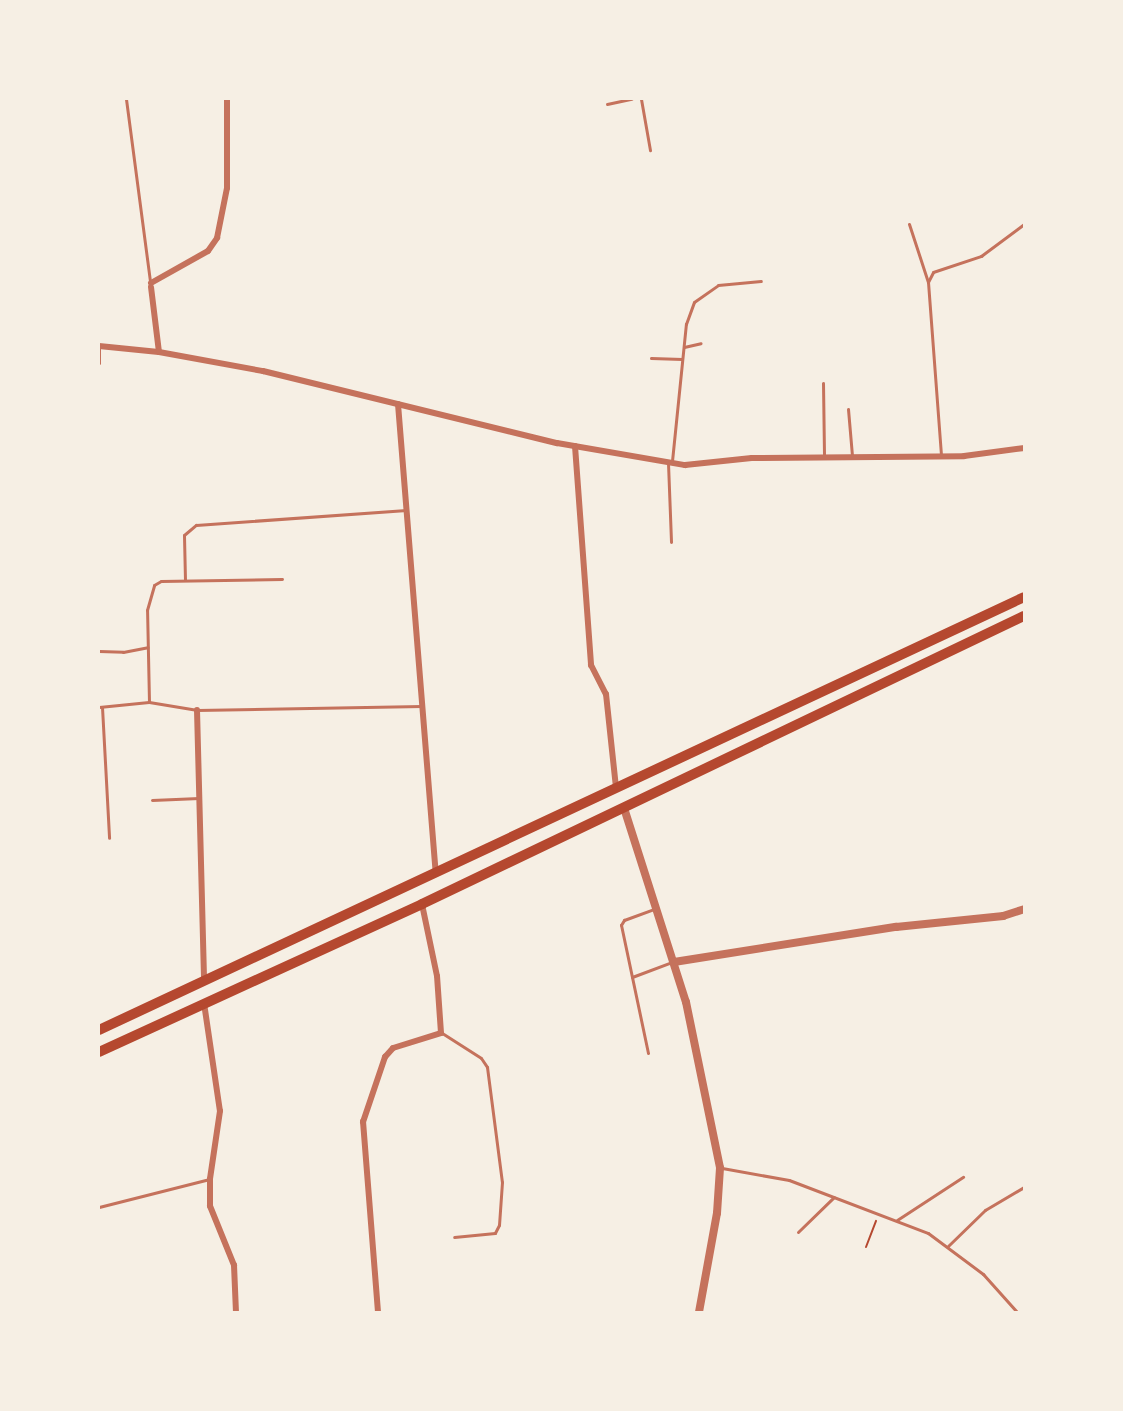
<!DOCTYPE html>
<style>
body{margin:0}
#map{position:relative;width:1123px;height:1411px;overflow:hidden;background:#f6efe4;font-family:Quicksand,sans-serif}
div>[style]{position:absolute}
.path>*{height:2px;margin:-1px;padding:0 1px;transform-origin:1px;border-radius:1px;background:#b5482f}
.service>*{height:3px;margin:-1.5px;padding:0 1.5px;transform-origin:1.5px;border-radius:1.5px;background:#c5725c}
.minor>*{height:6px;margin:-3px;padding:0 3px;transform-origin:3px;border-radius:3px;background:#c5725c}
.tertiary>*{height:8px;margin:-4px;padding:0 4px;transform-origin:4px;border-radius:4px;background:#c5725c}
.trunk>*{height:10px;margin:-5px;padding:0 5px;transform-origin:5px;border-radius:5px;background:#b5482f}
span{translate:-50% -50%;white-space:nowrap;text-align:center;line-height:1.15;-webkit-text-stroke:6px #f6efe4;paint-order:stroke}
.frame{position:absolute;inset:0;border:100px solid #f6efe4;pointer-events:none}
</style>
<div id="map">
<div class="path">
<i style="left:866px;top:1247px;width:28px;rotate:-69deg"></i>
</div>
<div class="service">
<i style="left:126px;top:99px;width:185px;rotate:82.5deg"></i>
<i style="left:641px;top:99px;width:52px;rotate:80deg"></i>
<i style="left:607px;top:104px;width:25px;rotate:-12deg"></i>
<i style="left:909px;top:224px;width:61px;rotate:71.9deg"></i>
<i style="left:684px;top:347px;width:17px;rotate:-13deg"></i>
<i style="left:651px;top:358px;width:31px;rotate:2deg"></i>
<i style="left:99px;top:363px;width:16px;rotate:-90deg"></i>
<i style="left:823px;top:383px;width:74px;rotate:89.2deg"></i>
<i style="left:848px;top:409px;width:47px;rotate:85.1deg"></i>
<i style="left:941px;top:455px;width:173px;rotate:-94.3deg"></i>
<i style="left:928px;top:282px;width:11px;rotate:-63deg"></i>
<i style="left:933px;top:272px;width:51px;rotate:-18.4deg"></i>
<i style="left:981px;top:256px;width:54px;rotate:-36.7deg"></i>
<i style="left:672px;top:461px;width:138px;rotate:-84.2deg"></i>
<i style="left:686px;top:324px;width:23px;rotate:-70deg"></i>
<i style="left:694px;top:302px;width:29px;rotate:-35deg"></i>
<i style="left:718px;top:285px;width:43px;rotate:-5.3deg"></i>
<i style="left:668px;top:463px;width:79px;rotate:87.8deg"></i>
<i style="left:185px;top:580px;width:45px;rotate:-91.3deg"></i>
<i style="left:184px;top:535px;width:16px;rotate:-40deg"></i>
<i style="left:196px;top:525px;width:211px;rotate:-4.1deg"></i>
<i style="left:99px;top:651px;width:24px;rotate:2deg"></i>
<i style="left:123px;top:652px;width:25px;rotate:-11deg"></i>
<i style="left:149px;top:702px;width:92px;rotate:-91.2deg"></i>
<i style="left:147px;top:610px;width:26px;rotate:-74deg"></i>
<i style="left:154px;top:585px;width:8px;rotate:-30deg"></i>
<i style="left:161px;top:581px;width:121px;rotate:-0.9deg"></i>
<i style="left:99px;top:707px;width:50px;rotate:-5.7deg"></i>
<i style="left:149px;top:702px;width:49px;rotate:9.5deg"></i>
<i style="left:197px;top:710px;width:225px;rotate:-1deg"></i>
<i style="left:102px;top:707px;width:131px;rotate:86.9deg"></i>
<i style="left:152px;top:800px;width:47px;rotate:-2.4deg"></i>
<i style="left:632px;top:977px;width:43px;rotate:-20.6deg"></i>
<i style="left:442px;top:1033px;width:46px;rotate:32.7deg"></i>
<i style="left:481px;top:1058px;width:11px;rotate:56deg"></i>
<i style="left:487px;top:1067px;width:116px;rotate:82.6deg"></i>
<i style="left:502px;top:1182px;width:43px;rotate:94deg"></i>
<i style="left:499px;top:1225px;width:9px;rotate:117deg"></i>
<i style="left:495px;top:1233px;width:41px;rotate:174.4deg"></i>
<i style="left:648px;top:1053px;width:131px;rotate:-101.9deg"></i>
<i style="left:621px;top:925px;width:6px;rotate:-59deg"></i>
<i style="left:624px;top:920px;width:33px;rotate:-20deg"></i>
<i style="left:722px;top:1168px;width:68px;rotate:10.2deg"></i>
<i style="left:789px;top:1180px;width:149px;rotate:20.9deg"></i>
<i style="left:928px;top:1233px;width:69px;rotate:36.7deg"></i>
<i style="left:983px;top:1274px;width:51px;rotate:48.2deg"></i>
<i style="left:99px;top:1207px;width:114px;rotate:-14.2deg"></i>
<i style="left:897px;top:1220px;width:79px;rotate:-33.1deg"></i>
<i style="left:798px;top:1232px;width:50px;rotate:-44.2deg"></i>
<i style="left:948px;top:1246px;width:52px;rotate:-44.2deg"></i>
<i style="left:985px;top:1210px;width:45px;rotate:-30.5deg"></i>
</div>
<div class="minor">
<i style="left:151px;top:283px;width:65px;rotate:-29.3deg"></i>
<i style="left:208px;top:251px;width:16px;rotate:-55deg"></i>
<i style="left:217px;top:238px;width:51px;rotate:-78.7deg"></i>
<i style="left:227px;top:188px;width:89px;rotate:-90deg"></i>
<i style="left:151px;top:287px;width:65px;rotate:83deg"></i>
<i style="left:99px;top:346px;width:60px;rotate:5.7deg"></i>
<i style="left:159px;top:352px;width:106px;rotate:10.4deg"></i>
<i style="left:263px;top:371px;width:303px;rotate:13.8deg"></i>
<i style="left:557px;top:443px;width:130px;rotate:9.8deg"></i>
<i style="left:685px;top:465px;width:67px;rotate:-6deg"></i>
<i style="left:752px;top:458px;width:212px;rotate:-0.5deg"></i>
<i style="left:964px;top:456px;width:61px;rotate:-7.6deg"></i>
<i style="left:398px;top:404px;width:471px;rotate:85.4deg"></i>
<i style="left:575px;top:446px;width:220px;rotate:85.8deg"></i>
<i style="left:591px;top:665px;width:33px;rotate:63deg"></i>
<i style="left:606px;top:694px;width:95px;rotate:83.9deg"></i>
<i style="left:197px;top:710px;width:271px;rotate:88.5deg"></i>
<i style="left:204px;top:1003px;width:109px;rotate:81.6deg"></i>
<i style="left:220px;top:1111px;width:69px;rotate:98.4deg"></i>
<i style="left:210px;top:1179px;width:27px;rotate:90deg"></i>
<i style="left:210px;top:1206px;width:64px;rotate:67.9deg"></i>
<i style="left:234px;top:1265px;width:47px;rotate:87.6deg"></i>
<i style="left:378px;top:1312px;width:191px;rotate:-94.5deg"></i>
<i style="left:363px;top:1122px;width:69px;rotate:-71.3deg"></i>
<i style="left:385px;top:1057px;width:12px;rotate:-48deg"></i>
<i style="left:393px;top:1048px;width:50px;rotate:-17.4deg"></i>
<i style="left:441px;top:1033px;width:57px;rotate:-94deg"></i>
<i style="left:437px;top:976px;width:74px;rotate:-101.8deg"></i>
</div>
<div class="tertiary">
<i style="left:624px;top:808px;width:204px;rotate:72.3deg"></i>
<i style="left:686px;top:1002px;width:169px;rotate:78.4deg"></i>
<i style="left:720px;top:1168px;width:45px;rotate:93.8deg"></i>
<i style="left:717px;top:1213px;width:101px;rotate:100.3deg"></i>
<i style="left:674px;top:962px;width:225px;rotate:-9deg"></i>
<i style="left:896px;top:927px;width:108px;rotate:-5.9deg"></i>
<i style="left:1003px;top:916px;width:22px;rotate:-18deg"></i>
</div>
<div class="trunk">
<i style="left:99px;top:1030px;width:1021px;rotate:-25.08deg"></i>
<i style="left:99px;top:1052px;width:355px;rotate:-24.6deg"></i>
<i style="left:422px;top:904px;width:667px;rotate:-25.57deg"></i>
</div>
<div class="frame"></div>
</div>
